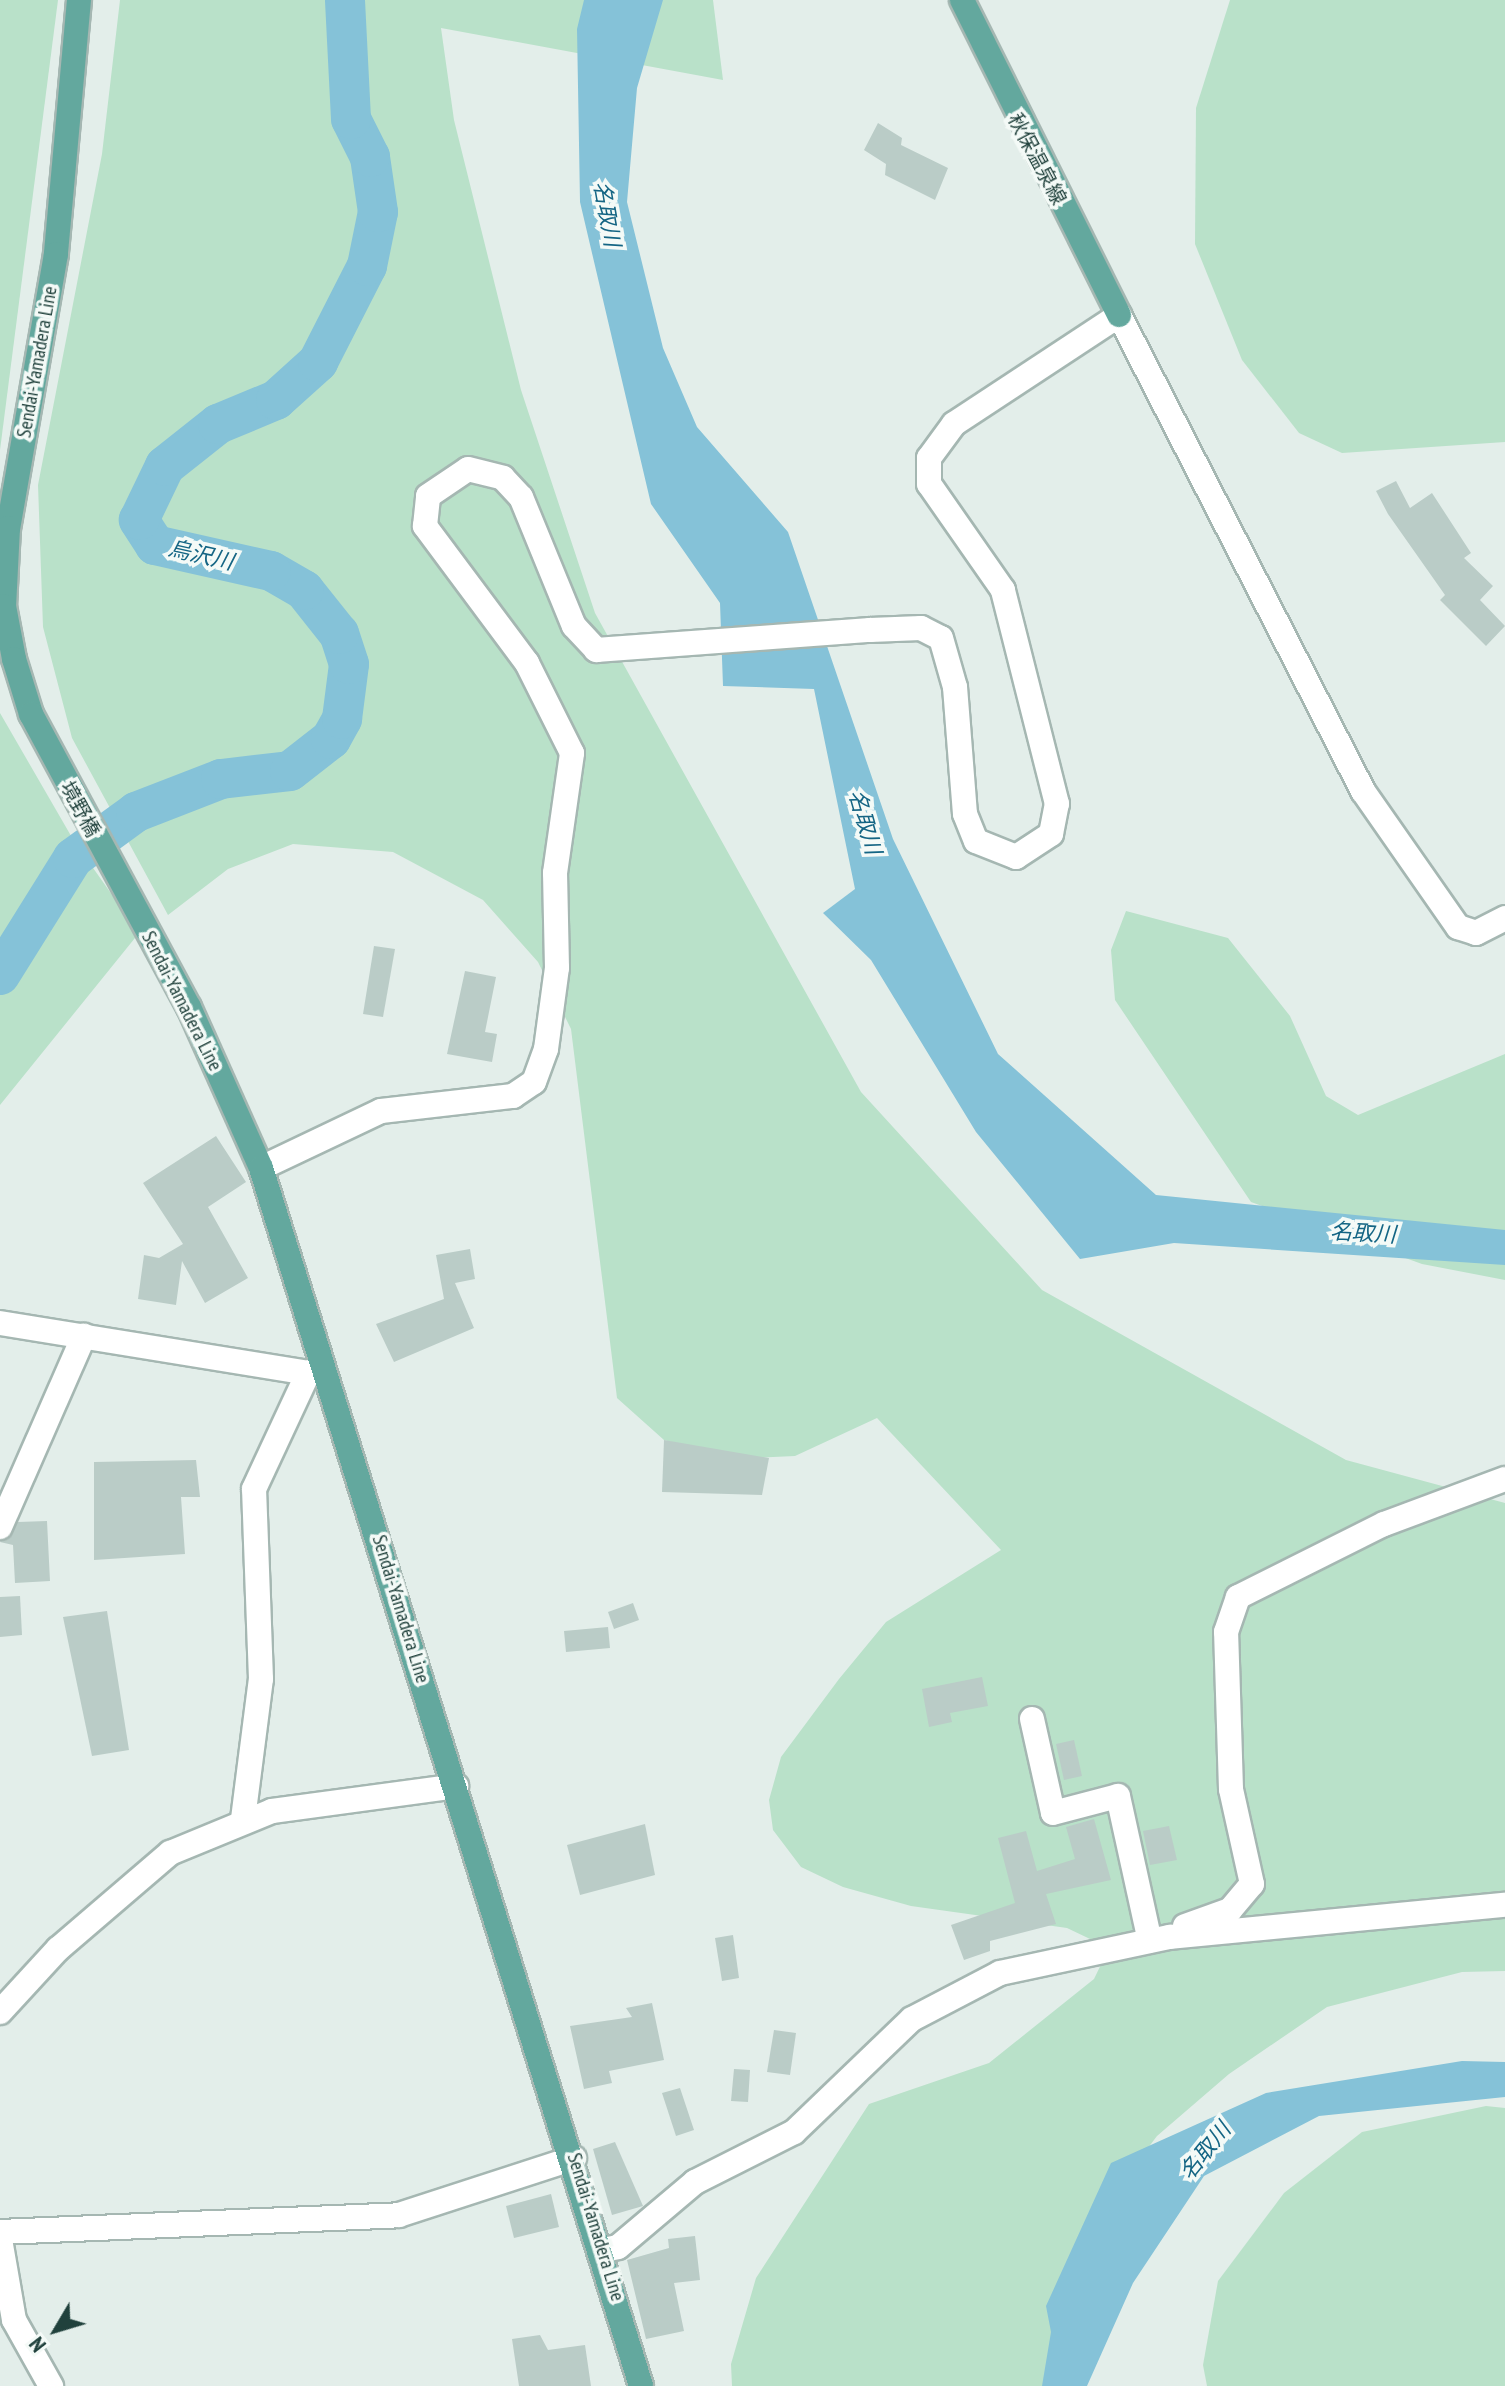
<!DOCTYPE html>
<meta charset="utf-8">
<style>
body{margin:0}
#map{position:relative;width:1505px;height:2386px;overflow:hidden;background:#e3eeea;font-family:"PT Sans Narrow","Noto Sans JP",sans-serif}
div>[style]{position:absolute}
.green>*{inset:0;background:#b9e1c9}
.water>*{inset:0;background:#85c2d8}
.river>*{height:40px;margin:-20px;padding:0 20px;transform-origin:20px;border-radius:20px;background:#85c2d8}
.building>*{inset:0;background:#baccc7}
.roads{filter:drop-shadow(2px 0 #a5b7b2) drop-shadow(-2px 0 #a5b7b2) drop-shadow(0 2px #a5b7b2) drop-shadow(0 -2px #a5b7b2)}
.minor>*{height:24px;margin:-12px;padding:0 12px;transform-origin:12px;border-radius:12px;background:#fff}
.major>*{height:24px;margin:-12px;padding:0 12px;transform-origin:12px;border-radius:12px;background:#63a89e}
span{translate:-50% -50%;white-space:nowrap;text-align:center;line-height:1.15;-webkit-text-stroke:7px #f4faf7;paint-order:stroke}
.street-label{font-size:20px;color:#20413c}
.water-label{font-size:22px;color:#146584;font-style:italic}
.north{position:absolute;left:16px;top:2290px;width:80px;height:80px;-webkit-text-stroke:6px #f4faf7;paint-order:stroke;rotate:232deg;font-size:22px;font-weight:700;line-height:32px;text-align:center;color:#20413c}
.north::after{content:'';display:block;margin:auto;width:28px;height:36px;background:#20413c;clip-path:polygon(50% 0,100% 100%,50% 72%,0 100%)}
</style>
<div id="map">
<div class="green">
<i style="clip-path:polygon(0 0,58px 0,0 450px)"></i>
<i style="clip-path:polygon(120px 0,713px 0,723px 80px,441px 28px,454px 120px,521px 390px,595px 613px,861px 1092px,1042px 1290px,1346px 1460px,1505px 1503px,1505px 1971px,1462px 1972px,1327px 2007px,1229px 2074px,1157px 2136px,1110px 2198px,1055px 2386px,732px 2386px,731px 2364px,756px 2278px,869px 2104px,989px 2063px,1094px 1979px,1109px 1948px,1067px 1928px,911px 1906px,843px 1887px,801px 1867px,773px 1830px,769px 1800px,781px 1757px,839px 1679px,886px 1622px,1001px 1550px,877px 1418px,795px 1456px,732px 1459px,664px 1440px,617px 1398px,571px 1029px,538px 962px,483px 900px,393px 852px,293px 844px,228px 869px,168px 915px,72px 738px,43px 627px,38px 485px,102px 154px)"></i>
<i style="clip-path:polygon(1230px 0,1505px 0,1505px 442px,1342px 453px,1299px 433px,1242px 360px,1195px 244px,1196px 108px)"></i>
<i style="clip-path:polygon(0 713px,74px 841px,139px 933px,0 1105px)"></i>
<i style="clip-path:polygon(1126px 911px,1228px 938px,1290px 1016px,1326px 1096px,1358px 1115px,1505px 1054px,1505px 1280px,1422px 1264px,1251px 1202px,1115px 1000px,1111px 950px)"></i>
<i style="clip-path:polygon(1486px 2106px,1505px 2108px,1505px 2386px,1207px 2386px,1203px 2365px,1218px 2281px,1284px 2193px,1362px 2132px)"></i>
</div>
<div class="water">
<i style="clip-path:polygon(584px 0,663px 0,637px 88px,627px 202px,663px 348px,697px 427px,788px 532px,893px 839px,998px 1054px,1156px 1195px,1505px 1230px,1505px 1265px,1174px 1243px,1080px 1259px,976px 1132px,871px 960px,823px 913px,855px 889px,814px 689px,723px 686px,720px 603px,651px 504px,580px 202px,577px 29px)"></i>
<i style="clip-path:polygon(1462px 2061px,1505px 2062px,1505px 2097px,1319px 2116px,1204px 2176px,1133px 2283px,1087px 2386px,1042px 2386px,1051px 2332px,1046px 2306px,1111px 2163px,1266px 2093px)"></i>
</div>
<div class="river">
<i style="left:0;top:975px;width:138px;rotate:-58deg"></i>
<i style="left:73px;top:858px;width:78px;rotate:-36.1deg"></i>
<i style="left:136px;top:812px;width:91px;rotate:-21.2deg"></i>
<i style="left:221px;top:779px;width:69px;rotate:-6.6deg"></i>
<i style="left:290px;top:771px;width:52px;rotate:-38deg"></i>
<i style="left:331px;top:739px;width:23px;rotate:-61deg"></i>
<i style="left:342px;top:719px;width:55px;rotate:-82.7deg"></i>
<i style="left:349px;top:664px;width:32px;rotate:-108deg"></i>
<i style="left:339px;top:634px;width:56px;rotate:-128.5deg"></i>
<i style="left:304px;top:590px;width:38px;rotate:-150deg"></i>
<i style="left:271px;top:571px;width:119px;rotate:-167.4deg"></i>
<i style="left:155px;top:545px;width:30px;rotate:-123deg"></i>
<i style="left:139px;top:520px;width:60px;rotate:-64.3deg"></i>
<i style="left:165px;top:466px;width:68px;rotate:-38.4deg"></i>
<i style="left:218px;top:424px;width:63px;rotate:-22.5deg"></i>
<i style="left:276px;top:400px;width:57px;rotate:-42.1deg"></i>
<i style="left:318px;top:362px;width:108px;rotate:-63deg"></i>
<i style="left:367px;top:266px;width:55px;rotate:-78.5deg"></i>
<i style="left:378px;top:212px;width:56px;rotate:-98.3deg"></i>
<i style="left:370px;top:157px;width:42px;rotate:-116.6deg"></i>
<i style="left:351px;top:119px;width:119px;rotate:-92.9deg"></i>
</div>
<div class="building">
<i style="clip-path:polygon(878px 123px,902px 138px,901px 145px,948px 168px,935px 200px,885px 175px,886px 164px,864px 150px)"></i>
<i style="clip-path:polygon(1396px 481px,1410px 508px,1432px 493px,1471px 553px,1464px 558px,1493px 586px,1480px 600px,1505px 626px,1486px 646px,1440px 600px,1445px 595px,1388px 514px,1376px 491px)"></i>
<i style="clip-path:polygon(374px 946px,395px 949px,383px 1017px,363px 1014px)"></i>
<i style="clip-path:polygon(465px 971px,496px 977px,485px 1032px,497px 1034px,492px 1062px,447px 1054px)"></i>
<i style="clip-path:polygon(216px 1136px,246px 1182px,208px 1207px,248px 1278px,205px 1303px,182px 1261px,176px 1305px,138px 1299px,144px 1255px,159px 1258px,183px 1244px,143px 1183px)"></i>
<i style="clip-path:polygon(470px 1249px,475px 1279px,455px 1283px,474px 1328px,394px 1362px,376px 1324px,444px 1299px,436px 1255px)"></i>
<i style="clip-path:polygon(664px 1440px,769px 1458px,762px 1495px,662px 1492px)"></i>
<i style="clip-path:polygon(196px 1460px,200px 1497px,181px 1497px,185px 1554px,94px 1560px,94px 1462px)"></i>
<i style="clip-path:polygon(47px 1521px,50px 1581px,15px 1583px,13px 1545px,0 1542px,18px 1522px)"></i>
<i style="clip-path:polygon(20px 1596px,22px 1635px,0 1637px,0 1597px)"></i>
<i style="clip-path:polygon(633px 1603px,639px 1620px,614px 1629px,608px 1612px)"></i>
<i style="clip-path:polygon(107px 1611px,129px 1750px,92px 1756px,63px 1617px)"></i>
<i style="clip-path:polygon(608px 1627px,610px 1648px,566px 1652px,564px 1631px)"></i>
<i style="clip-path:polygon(982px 1677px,988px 1706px,950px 1713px,952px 1722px,929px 1727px,922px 1689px)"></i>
<i style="clip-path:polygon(1074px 1740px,1082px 1776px,1064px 1780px,1056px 1744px)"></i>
<i style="clip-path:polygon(1094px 1819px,1111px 1880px,1046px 1894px,1056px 1924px,990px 1941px,990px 1951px,964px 1960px,951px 1925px,1015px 1903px,998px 1838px,1026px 1831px,1037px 1871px,1075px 1859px,1066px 1827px)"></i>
<i style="clip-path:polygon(645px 1824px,655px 1875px,580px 1895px,567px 1845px)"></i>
<i style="clip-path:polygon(1169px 1826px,1177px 1860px,1150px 1865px,1143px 1831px)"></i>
<i style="clip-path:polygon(733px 1935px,739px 1978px,722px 1981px,715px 1938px)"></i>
<i style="clip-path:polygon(652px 2003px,664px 2060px,609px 2071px,612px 2083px,584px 2089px,570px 2026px,632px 2017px,626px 2008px)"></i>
<i style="clip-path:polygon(774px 2030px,796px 2033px,790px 2075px,767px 2072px)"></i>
<i style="clip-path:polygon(734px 2069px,750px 2070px,748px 2102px,731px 2101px)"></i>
<i style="clip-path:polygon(680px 2088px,694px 2130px,676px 2136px,662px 2093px)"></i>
<i style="clip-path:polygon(615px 2142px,643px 2206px,612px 2215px,593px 2149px)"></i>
<i style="clip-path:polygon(551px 2194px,559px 2227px,514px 2238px,506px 2206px)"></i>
<i style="clip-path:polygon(695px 2236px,700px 2280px,674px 2283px,684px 2331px,646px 2339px,627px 2260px,669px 2248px,668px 2239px)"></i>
<i style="clip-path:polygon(540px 2335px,548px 2350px,585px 2345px,591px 2386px,519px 2386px,512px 2339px)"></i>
</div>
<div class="roads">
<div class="minor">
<i style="left:261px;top:1168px;width:133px;rotate:-25.4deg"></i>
<i style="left:381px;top:1111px;width:133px;rotate:-6.5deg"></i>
<i style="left:513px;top:1096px;width:25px;rotate:-34deg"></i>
<i style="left:534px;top:1082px;width:35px;rotate:-70deg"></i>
<i style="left:546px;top:1049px;width:82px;rotate:-82.3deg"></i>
<i style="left:557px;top:968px;width:95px;rotate:-91.2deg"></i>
<i style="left:555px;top:873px;width:121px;rotate:-81.9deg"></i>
<i style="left:572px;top:753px;width:101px;rotate:-116.6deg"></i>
<i style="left:527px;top:663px;width:171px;rotate:-126.7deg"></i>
<i style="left:425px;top:526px;width:30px;rotate:-84deg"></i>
<i style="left:428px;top:496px;width:48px;rotate:-34deg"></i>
<i style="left:468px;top:469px;width:36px;rotate:14deg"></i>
<i style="left:503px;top:478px;width:26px;rotate:47deg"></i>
<i style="left:521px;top:497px;width:139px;rotate:67.7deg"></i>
<i style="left:574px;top:626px;width:33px;rotate:47deg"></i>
<i style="left:596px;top:650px;width:275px;rotate:-4.2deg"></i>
<i style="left:870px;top:630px;width:51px;rotate:-2.2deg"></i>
<i style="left:921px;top:628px;width:22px;rotate:27deg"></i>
<i style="left:941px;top:638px;width:51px;rotate:74.1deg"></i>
<i style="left:955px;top:687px;width:127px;rotate:85.5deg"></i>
<i style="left:965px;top:814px;width:29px;rotate:68deg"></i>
<i style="left:976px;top:841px;width:43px;rotate:21.8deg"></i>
<i style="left:1016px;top:857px;width:42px;rotate:-33.3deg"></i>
<i style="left:1051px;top:834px;width:31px;rotate:-79deg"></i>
<i style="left:1057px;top:804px;width:221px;rotate:-104.2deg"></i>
<i style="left:1003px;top:590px;width:129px;rotate:-124.9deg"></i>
<i style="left:929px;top:484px;width:26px;rotate:-90deg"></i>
<i style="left:929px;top:458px;width:42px;rotate:-53.7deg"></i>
<i style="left:954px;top:424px;width:198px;rotate:-33.4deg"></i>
<i style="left:1119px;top:315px;width:535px;rotate:62.86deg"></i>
<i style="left:1363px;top:791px;width:166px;rotate:55.1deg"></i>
<i style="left:1458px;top:927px;width:19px;rotate:18deg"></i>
<i style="left:1476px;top:933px;width:33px;rotate:-27deg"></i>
<i style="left:0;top:1323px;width:312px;rotate:9.2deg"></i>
<i style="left:308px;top:1373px;width:14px;rotate:-21deg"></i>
<i style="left:0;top:1527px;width:209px;rotate:-66.3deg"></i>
<i style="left:1032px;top:1719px;width:96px;rotate:77.4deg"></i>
<i style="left:1053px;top:1813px;width:67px;rotate:-14.7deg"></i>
<i style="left:1118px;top:1796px;width:148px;rotate:77.6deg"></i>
<i style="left:243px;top:1819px;width:141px;rotate:-82.7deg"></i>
<i style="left:261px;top:1679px;width:190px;rotate:-92.1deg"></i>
<i style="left:254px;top:1489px;width:128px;rotate:-65deg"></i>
<i style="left:1185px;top:1926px;width:48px;rotate:-19.6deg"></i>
<i style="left:1230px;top:1910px;width:34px;rotate:-50deg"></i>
<i style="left:1252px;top:1884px;width:97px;rotate:-102.5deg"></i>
<i style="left:1231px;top:1789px;width:157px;rotate:-91.8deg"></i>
<i style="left:1226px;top:1632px;width:37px;rotate:-71deg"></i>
<i style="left:1238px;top:1597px;width:163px;rotate:-26.6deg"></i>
<i style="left:1384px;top:1524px;width:129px;rotate:-20.4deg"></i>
<i style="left:0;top:2012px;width:86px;rotate:-47.4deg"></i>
<i style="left:58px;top:1949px;width:148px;rotate:-40.6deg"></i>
<i style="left:170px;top:1853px;width:110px;rotate:-22.4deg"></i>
<i style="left:272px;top:1811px;width:186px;rotate:-7.7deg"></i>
<i style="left:0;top:2232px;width:399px;rotate:-2.4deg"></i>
<i style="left:399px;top:2215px;width:184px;rotate:-18deg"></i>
<i style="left:0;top:2239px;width:82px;rotate:80.2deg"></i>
<i style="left:14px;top:2320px;width:76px;rotate:60.7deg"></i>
<i style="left:603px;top:2250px;width:15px;rotate:-11deg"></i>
<i style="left:618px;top:2247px;width:101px;rotate:-40.2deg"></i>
<i style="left:695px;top:2182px;width:111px;rotate:-26.8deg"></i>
<i style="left:794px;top:2132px;width:163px;rotate:-43.8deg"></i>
<i style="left:912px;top:2019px;width:99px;rotate:-27.6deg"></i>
<i style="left:1000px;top:1973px;width:174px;rotate:-12deg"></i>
<i style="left:1170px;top:1937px;width:337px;rotate:-5.5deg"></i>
</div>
<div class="major">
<i style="left:79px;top:0;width:255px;rotate:95.2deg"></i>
<i style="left:56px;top:254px;width:278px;rotate:99.9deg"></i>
<i style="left:8px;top:528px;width:78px;rotate:92.9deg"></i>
<i style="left:4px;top:606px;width:54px;rotate:79.3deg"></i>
<i style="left:14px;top:659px;width:58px;rotate:72.8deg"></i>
<i style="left:31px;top:714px;width:333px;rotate:61.7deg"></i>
<i style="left:189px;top:1007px;width:176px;rotate:65.9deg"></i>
<i style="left:261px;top:1168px;width:1276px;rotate:72.67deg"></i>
<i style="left:962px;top:0;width:352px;rotate:63.5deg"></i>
</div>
</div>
<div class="street-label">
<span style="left:1037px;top:159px;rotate:62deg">秋保温泉線</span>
<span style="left:37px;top:362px;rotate:-80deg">Sendai-Yamadera Line</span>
<span style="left:80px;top:809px;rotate:61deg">境野橋</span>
<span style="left:182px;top:1001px;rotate:63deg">Sendai-Yamadera Line</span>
<span style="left:401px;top:1609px;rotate:73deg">Sendai-Yamadera Line</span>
<span style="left:596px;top:2227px;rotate:73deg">Sendai-Yamadera Line</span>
</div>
<div class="water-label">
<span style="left:607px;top:214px;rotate:80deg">名取川</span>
<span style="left:201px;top:555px;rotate:13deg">烏沢川</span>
<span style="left:865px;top:822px;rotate:74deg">名取川</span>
<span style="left:1363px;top:1233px;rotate:3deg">名取川</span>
<span style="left:1205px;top:2151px;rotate:-51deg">名取川</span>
</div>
<div class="north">N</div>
</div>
